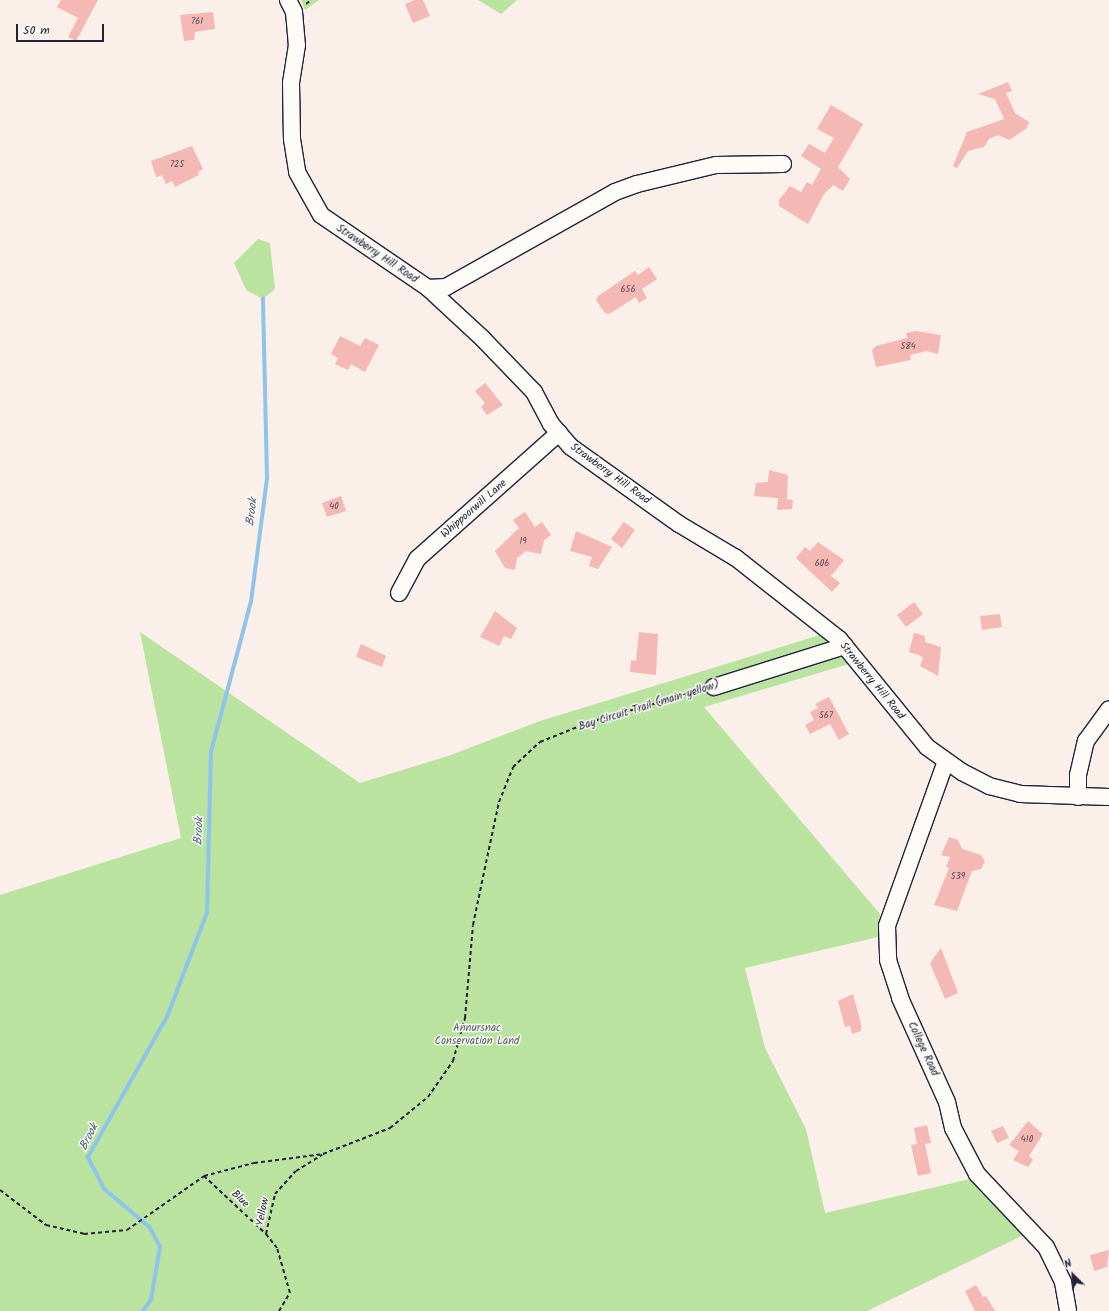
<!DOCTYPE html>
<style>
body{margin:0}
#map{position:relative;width:1109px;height:1311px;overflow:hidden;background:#fbefea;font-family:Kalam,sans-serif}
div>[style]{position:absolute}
.green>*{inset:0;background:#b9e39f}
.stream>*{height:3.5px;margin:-1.75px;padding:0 1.75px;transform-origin:1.75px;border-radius:1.75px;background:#8ec3ec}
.building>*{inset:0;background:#f4b9b4}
.path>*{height:2px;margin-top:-1px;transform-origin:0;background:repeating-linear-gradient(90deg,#22223b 0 4px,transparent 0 7px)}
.roads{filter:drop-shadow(1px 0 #22223b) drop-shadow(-1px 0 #22223b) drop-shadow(0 1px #22223b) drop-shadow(0 -1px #22223b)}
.minor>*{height:16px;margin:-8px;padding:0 8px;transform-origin:8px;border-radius:8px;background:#fdfcf7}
span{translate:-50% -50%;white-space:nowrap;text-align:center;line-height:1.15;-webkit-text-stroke:3px #fdfcf7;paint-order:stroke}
.number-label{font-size:9px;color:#564859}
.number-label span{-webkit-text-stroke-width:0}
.street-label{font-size:11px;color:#22223b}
.park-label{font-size:11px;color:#4f5c59}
.water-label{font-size:12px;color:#485a79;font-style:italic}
.north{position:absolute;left:1053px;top:1255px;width:40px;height:40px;-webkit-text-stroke:3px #fdfcf7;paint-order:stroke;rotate:336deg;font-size:11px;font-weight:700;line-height:16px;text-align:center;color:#22223b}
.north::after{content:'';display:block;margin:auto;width:14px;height:18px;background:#22223b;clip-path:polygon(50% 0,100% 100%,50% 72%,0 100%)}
.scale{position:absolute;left:16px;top:24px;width:88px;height:18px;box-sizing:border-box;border:2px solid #22223b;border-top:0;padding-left:5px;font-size:12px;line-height:14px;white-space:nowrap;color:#22223b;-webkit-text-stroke:3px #fdfcf7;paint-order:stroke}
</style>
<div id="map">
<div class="green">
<i style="clip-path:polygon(301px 0,319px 0,305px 10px)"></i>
<i style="clip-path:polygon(478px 0,517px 0,501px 14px)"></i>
<i style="clip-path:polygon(258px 239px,270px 243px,275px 289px,263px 299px,246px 290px,234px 263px)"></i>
<i style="clip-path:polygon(140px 632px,360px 783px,448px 756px,540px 721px,820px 635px,849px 664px,704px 707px,880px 914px,878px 937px,745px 968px,765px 1048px,806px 1129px,825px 1213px,974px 1178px,1028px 1233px,867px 1311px,0 1311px,0 895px,181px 838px)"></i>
</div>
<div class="stream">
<i style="left:143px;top:1311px;width:14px;rotate:-54deg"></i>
<i style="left:151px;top:1300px;width:54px;rotate:-80.4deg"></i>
<i style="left:160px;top:1247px;width:21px;rotate:-118deg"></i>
<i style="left:150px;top:1228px;width:60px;rotate:-139.7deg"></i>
<i style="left:104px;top:1189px;width:36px;rotate:-117deg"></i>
<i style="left:88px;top:1157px;width:161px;rotate:-60.6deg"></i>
<i style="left:167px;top:1017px;width:111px;rotate:-69deg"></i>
<i style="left:207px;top:913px;width:161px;rotate:-88.6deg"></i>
<i style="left:211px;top:752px;width:155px;rotate:-75.1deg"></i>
<i style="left:251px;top:602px;width:125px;rotate:-82.6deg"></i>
<i style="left:267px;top:478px;width:179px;rotate:-91.3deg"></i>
</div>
<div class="building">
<i style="clip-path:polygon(61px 0,98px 0,76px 41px,68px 37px,78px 18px,57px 7px)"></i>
<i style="clip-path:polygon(415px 0,423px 0,430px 16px,413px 23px,405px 4px)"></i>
<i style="clip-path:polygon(213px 12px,215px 29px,195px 32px,194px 40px,184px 41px,180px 15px)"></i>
<i style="clip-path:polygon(1008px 82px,1012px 91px,1006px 93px,1015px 113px,1029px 122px,1026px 129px,1009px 140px,998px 135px,989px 139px,984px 147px,968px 151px,957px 168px,953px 166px,967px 132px,1004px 119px,995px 99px,978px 94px)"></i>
<i style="clip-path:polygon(831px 105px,863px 124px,838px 167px,850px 179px,843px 191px,833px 185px,824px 194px,808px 224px,779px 206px,779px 200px,790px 186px,801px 192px,807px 182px,812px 185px,821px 169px,801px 156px,809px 144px,825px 153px,834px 138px,817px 129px)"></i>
<i style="clip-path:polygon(192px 146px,203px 169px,198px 172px,199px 175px,175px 187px,172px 181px,166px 184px,162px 175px,156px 177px,151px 161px)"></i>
<i style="clip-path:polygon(649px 267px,657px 279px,642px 289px,647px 298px,639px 303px,636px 297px,609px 314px,605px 313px,596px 300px,598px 296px,635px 271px,638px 275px)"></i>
<i style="clip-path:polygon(916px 331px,941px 335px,938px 354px,926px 351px,910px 355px,911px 360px,876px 367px,872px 350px,876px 346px,907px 338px,906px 333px)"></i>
<i style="clip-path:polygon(340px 336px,360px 346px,365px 338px,379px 345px,365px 372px,351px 364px,348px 370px,335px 364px,338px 358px,331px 354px)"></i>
<i style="clip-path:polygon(485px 383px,503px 405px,487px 415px,481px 407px,485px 403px,475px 391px)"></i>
<i style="clip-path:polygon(769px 470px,788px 475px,787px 499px,754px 496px,756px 483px,768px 482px)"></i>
<i style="clip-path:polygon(341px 496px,346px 511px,327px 517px,322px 503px)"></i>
<i style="clip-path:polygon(778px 498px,793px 500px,792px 509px,777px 510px)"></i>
<i style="clip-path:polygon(525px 512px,535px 527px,542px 522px,551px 535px,544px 540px,541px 554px,526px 551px,517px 558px,515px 570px,505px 568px,495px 551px,519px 528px,513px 520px)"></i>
<i style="clip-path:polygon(624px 522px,635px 530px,622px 548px,611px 539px)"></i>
<i style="clip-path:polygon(576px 531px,612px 547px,598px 569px,589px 566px,592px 557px,570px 551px)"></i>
<i style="clip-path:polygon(818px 542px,844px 560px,831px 576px,840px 583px,832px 592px,796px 558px,805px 547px,810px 551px)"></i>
<i style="clip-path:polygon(914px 602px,923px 614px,906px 627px,897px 615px)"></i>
<i style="clip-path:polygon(495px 611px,517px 628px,511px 639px,504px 636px,499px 646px,480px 637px)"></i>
<i style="clip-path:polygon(1000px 614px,1002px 627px,982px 630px,980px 616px)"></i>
<i style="clip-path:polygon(639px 632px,658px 634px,656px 675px,630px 672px,631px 660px,636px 661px)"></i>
<i style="clip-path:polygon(914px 633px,925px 636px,925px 642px,941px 647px,938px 676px,920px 666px,923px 658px,919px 655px,909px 652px)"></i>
<i style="clip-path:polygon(361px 644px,386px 656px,382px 667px,356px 657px)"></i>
<i style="clip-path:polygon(829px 697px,849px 734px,839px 740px,830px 724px,810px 734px,805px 725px,814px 720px,810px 712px,818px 708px,815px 704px)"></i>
<i style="clip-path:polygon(949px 837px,958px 840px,962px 849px,981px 855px,985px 861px,981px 869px,972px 871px,957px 911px,934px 905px,949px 868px,946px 867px,950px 857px,941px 855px)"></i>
<i style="clip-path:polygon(941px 948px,958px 993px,945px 999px,930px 963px)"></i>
<i style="clip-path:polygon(853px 994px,861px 1024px,861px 1031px,852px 1034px,850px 1026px,845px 1027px,838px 1001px)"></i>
<i style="clip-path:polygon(1028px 1121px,1043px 1134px,1029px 1156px,1033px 1160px,1028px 1167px,1013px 1160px,1019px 1151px,1009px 1145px)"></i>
<i style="clip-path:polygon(927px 1125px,931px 1143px,925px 1144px,931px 1173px,918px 1176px,911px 1145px,917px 1144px,914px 1128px)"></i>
<i style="clip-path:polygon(1003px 1126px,1009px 1138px,997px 1143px,991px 1131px)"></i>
<i style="clip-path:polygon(1109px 1250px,1107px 1267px,1094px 1271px,1090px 1255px)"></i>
<i style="clip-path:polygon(976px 1285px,983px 1297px,986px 1296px,995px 1311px,975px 1311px,965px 1291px)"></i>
</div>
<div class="path">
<i style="left:306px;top:4px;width:6px;rotate:-39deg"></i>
<i style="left:204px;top:1176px;width:85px;rotate:43.1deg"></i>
<i style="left:0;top:1190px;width:58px;rotate:37.3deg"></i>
<i style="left:46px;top:1225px;width:39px;rotate:13deg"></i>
<i style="left:84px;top:1234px;width:43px;rotate:-5.3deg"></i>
<i style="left:127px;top:1230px;width:94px;rotate:-35deg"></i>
<i style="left:204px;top:1176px;width:52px;rotate:-14.6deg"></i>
<i style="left:254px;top:1163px;width:70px;rotate:-7.4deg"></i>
<i style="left:323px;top:1154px;width:72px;rotate:-21.2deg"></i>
<i style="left:390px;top:1128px;width:49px;rotate:-39.2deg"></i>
<i style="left:428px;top:1097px;width:44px;rotate:-55.2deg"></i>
<i style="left:453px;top:1061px;width:45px;rotate:-74.4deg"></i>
<i style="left:465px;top:1018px;width:93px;rotate:-85.1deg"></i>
<i style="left:473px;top:925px;width:49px;rotate:-78.2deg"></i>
<i style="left:483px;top:877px;width:77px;rotate:-78deg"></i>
<i style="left:499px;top:802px;width:38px;rotate:-68deg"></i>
<i style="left:513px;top:767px;width:37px;rotate:-43deg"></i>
<i style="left:540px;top:742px;width:54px;rotate:-21.8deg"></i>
<i style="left:590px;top:722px;width:116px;rotate:-15.9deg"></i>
<i style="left:279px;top:1311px;width:21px;rotate:-59deg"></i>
<i style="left:290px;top:1293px;width:47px;rotate:-106.1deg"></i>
<i style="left:277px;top:1248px;width:18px;rotate:-128deg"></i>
<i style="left:266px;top:1234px;width:41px;rotate:-77.3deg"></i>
<i style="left:275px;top:1194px;width:31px;rotate:-48deg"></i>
<i style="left:296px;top:1171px;width:31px;rotate:-32deg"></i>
</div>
<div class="roads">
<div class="minor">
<i style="left:288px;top:0;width:13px;rotate:63deg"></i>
<i style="left:294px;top:12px;width:33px;rotate:85deg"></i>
<i style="left:297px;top:45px;width:38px;rotate:99deg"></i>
<i style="left:291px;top:83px;width:56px;rotate:89deg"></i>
<i style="left:292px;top:139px;width:33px;rotate:81deg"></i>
<i style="left:297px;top:172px;width:49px;rotate:60.8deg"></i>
<i style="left:321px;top:215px;width:130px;rotate:34.3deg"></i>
<i style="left:428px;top:288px;width:75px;rotate:42.8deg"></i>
<i style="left:483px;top:339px;width:74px;rotate:46.1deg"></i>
<i style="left:534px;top:392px;width:36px;rotate:62deg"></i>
<i style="left:551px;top:424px;width:30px;rotate:49deg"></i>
<i style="left:571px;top:447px;width:133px;rotate:35.5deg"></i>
<i style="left:679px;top:524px;width:66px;rotate:30.8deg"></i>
<i style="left:736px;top:558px;width:131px;rotate:38.2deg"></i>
<i style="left:839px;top:639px;width:139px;rotate:50.8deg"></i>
<i style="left:927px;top:747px;width:43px;rotate:35.5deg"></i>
<i style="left:962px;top:772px;width:30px;rotate:27deg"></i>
<i style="left:989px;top:786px;width:32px;rotate:14deg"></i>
<i style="left:1020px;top:794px;width:89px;rotate:1.9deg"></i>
<i style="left:428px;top:288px;width:18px;rotate:-3deg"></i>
<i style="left:446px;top:287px;width:194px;rotate:-29.3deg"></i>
<i style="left:615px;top:192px;width:23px;rotate:-20deg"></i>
<i style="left:637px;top:184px;width:81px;rotate:-13.5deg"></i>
<i style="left:716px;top:165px;width:67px;rotate:-0.9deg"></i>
<i style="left:399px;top:593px;width:38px;rotate:-62deg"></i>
<i style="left:417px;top:559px;width:190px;rotate:-41.6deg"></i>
<i style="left:714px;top:687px;width:137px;rotate:-17.4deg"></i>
<i style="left:946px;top:761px;width:175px;rotate:109.7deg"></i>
<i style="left:887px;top:926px;width:34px;rotate:88deg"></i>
<i style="left:888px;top:960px;width:40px;rotate:72deg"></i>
<i style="left:900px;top:998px;width:114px;rotate:65.7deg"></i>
<i style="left:947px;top:1102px;width:27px;rotate:77deg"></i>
<i style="left:953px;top:1128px;width:52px;rotate:62.4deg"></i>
<i style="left:977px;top:1174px;width:100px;rotate:46.6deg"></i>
<i style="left:1046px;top:1247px;width:39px;rotate:64deg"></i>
<i style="left:1063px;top:1282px;width:29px;rotate:80deg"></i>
<i style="left:1078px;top:797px;width:22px;rotate:-90deg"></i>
<i style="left:1078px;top:775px;width:35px;rotate:-77deg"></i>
<i style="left:1086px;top:741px;width:39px;rotate:-54deg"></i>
</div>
</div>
<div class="number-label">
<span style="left:197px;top:22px">761</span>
<span style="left:177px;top:165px">725</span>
<span style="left:628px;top:290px">656</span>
<span style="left:908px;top:347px">584</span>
<span style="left:334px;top:507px">40</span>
<span style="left:523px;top:542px">19</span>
<span style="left:822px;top:564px">606</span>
<span style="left:826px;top:716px">567</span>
<span style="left:958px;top:877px">539</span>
<span style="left:1027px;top:1140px">410</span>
</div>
<div class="street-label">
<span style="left:377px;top:254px;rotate:34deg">Strawberry Hill Road</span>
<span style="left:610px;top:474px;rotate:36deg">Strawberry Hill Road</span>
<span style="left:474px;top:509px;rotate:-41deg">Whippoorwill Lane</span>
<span style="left:872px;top:681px;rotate:51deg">Strawberry Hill Road</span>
<span style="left:649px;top:706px;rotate:-17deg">Bay Circuit Trail (main-yellow)</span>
<span style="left:923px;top:1049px;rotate:65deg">College Road</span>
<span style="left:240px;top:1199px;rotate:43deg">Blue</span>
<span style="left:263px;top:1212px;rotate:-78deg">Yellow</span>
</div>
<div class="park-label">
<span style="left:477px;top:1035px">Annursnac<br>Conservation Land</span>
</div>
<div class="water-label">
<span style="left:252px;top:512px;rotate:-83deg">Brook</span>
<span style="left:199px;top:831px;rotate:-88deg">Brook</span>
<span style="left:89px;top:1137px;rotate:-63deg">Brook</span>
</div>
<div class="north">N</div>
<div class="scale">50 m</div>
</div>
